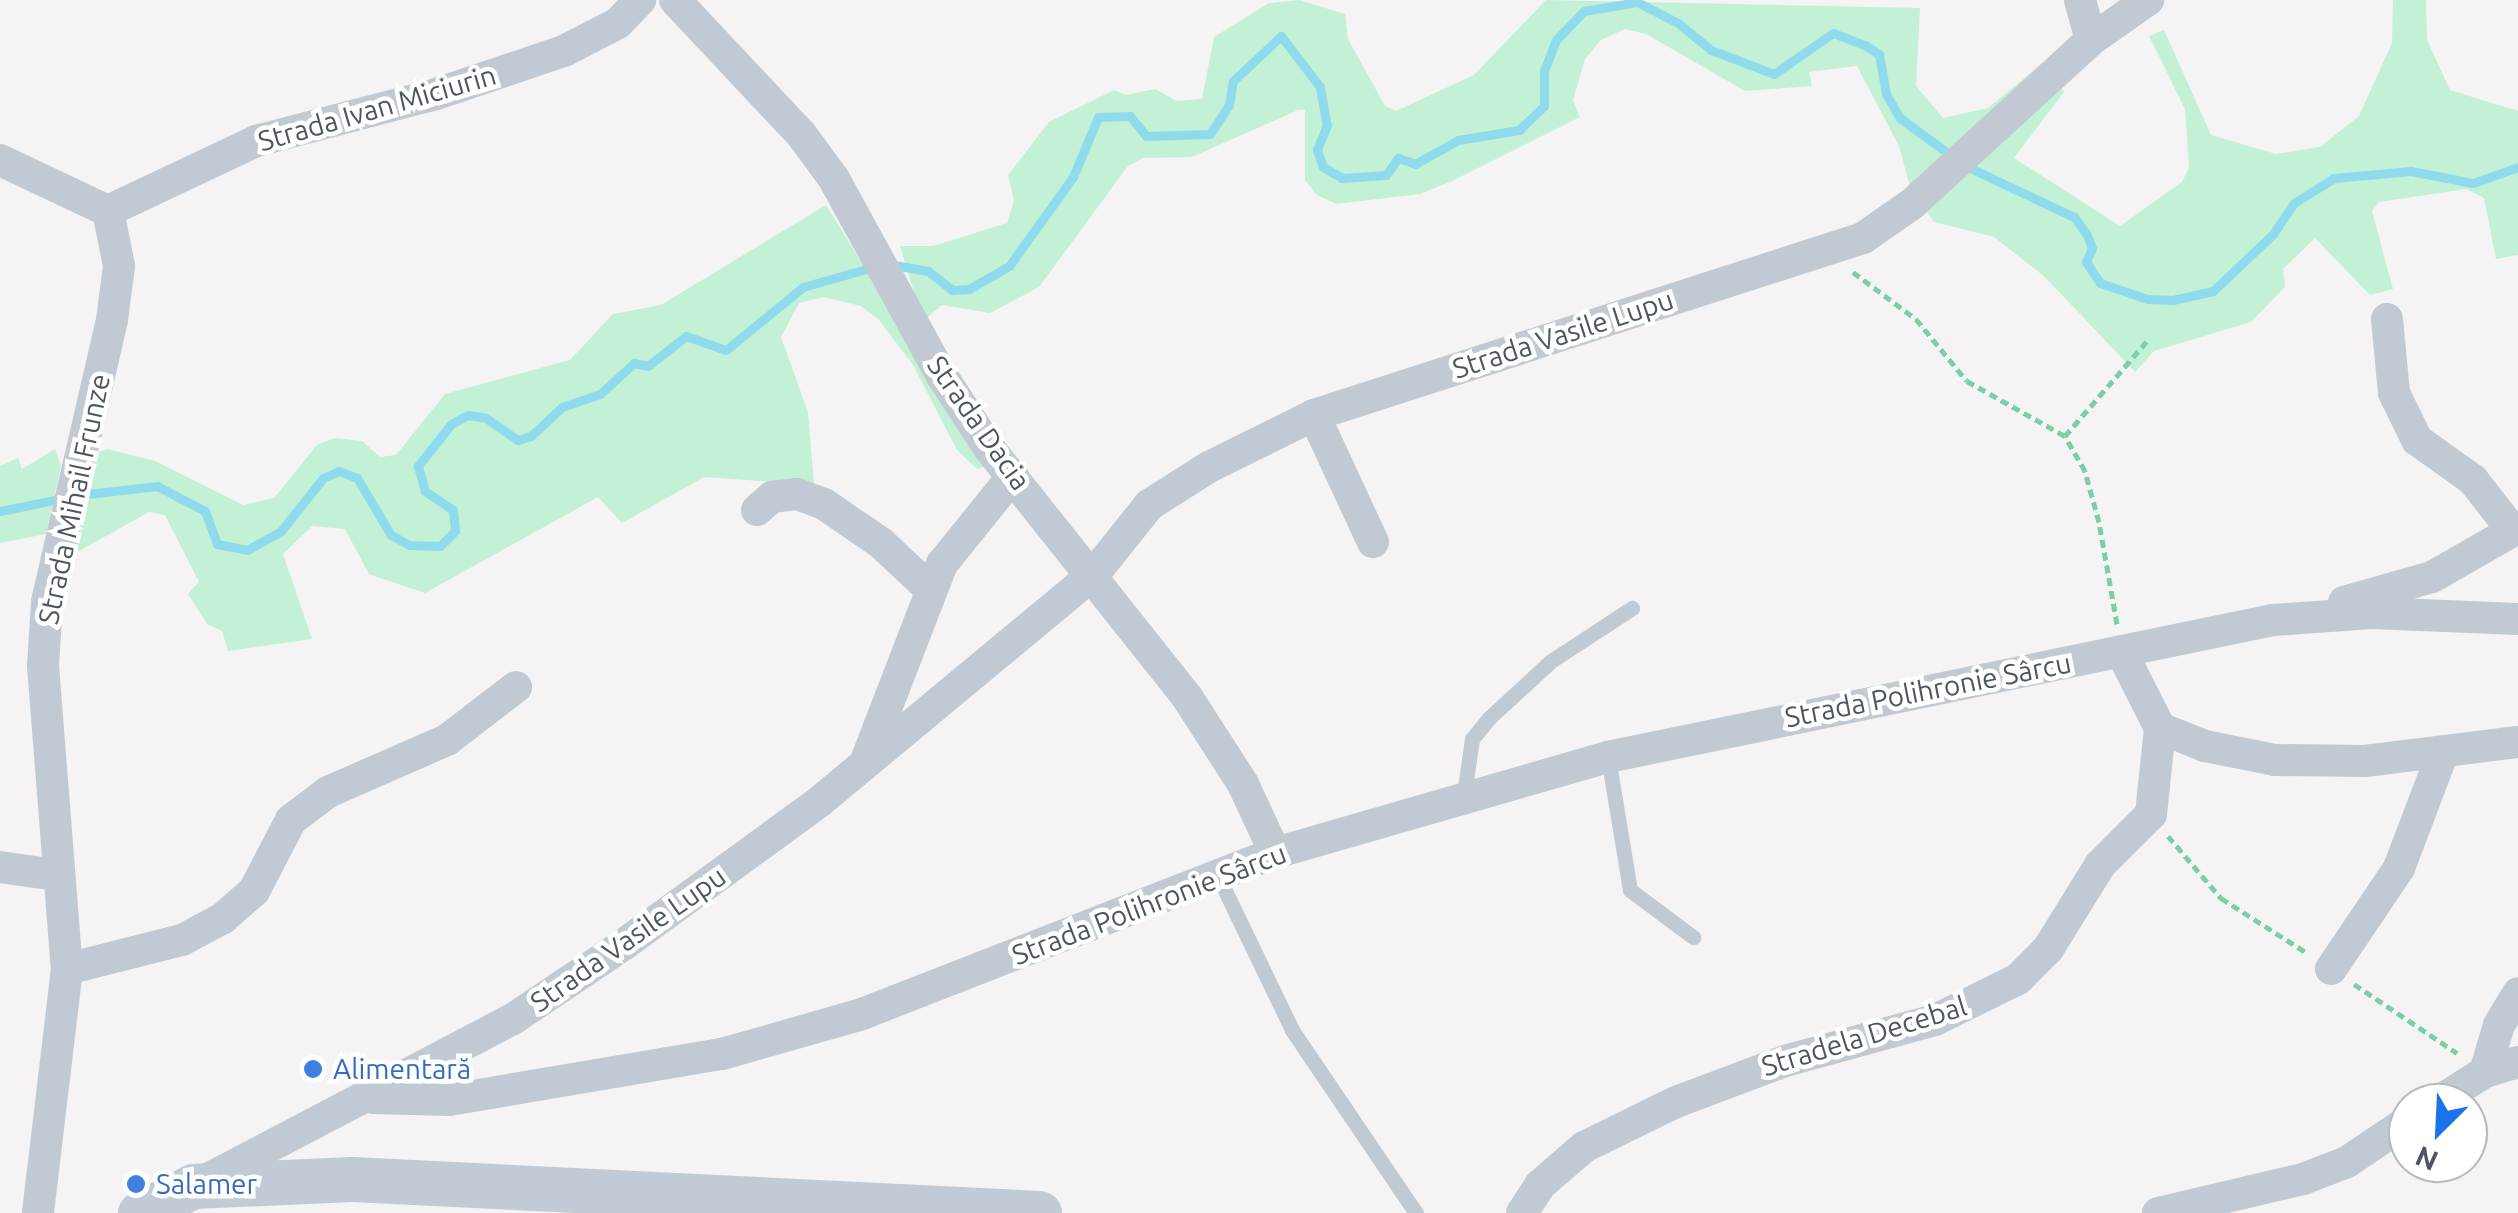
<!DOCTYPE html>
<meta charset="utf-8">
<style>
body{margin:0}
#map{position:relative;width:2518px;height:1213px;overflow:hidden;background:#f5f3f3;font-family:Ubuntu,sans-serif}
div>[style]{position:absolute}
.green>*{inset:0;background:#c3f1d5}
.stream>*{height:9px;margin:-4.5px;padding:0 4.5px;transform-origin:4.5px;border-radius:4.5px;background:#90daee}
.path>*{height:5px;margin-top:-2.5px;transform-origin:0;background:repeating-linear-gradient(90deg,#7ad0a6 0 8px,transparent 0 13px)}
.service>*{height:15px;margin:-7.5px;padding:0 7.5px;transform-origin:7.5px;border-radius:7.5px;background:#c1cad2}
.minor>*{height:32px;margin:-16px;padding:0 16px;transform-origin:16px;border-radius:16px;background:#c1cad2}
.secondary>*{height:45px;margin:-22.5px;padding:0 22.5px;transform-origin:22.5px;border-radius:22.5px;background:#c1cbd6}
.dots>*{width:28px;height:28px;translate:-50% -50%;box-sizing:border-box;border:5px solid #fff;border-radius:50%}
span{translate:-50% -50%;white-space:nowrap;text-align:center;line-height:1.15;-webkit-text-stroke:9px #fff;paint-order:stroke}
.street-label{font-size:28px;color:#4a5661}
.shop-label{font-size:28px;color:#366cbe}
.left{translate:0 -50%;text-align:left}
.north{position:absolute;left:2388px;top:1083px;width:100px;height:100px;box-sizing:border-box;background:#fff;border:2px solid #b7bbc0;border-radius:50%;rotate:204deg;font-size:28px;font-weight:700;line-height:40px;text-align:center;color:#4a5661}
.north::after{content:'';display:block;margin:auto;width:35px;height:45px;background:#1a73e8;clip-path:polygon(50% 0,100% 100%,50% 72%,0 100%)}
</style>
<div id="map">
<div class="green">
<i style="clip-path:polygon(1299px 0,1345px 14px,1348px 39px,1385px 106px,1396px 111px,1474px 75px,1546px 0,1920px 8px,1916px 86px,1943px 118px,1988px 108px,2044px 62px,2064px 92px,2014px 158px,2120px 226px,2182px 182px,2189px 168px,2185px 109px,2149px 36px,2164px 30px,2211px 135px,2276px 154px,2320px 147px,2359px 116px,2392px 43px,2393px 0,2426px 0,2427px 40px,2450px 90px,2518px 111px,2518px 255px,2496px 259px,2484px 198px,2466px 189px,2379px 202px,2372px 211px,2393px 289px,2370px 295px,2315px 238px,2283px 269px,2285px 287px,2251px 322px,2154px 351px,2135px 372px,2045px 277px,1994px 237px,1934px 222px,1910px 187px,1899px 146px,1857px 66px,1809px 72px,1812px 86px,1745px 91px,1646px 34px,1625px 29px,1601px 40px,1585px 59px,1573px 100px,1580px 117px,1452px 181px,1420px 194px,1336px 204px,1317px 195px,1305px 180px,1305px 110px,1298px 110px,1192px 157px,1143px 158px,1128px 166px,1039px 287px,990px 313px,942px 305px,923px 321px,900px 246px,933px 246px,1007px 223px,1014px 201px,1008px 175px,1049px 122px,1114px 90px,1126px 95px,1155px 89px,1177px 101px,1202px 99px,1214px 37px,1269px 3px)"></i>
<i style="clip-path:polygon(826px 205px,987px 466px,977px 469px,957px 450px,913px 365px,879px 320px,861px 306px,823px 297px,799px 303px,781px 337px,808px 412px,814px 485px,704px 477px,622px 523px,598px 497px,425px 593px,369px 574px,345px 529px,312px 526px,283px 554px,312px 639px,228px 651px,222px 631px,207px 624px,188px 594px,199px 582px,165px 515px,149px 512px,70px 556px,96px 453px,107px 449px,155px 461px,243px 505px,274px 498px,317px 445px,334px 438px,362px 441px,380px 457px,396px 455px,445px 394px,570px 360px,613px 314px,661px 305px)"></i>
<i style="clip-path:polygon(55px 449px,61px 466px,46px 534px,0 543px,0 466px,18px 458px,22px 469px)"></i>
</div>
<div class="stream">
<i style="left:1966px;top:166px;width:119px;rotate:25.3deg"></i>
<i style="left:2074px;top:217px;width:22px;rotate:54deg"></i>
<i style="left:2087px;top:235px;width:14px;rotate:69deg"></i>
<i style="left:2092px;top:248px;width:15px;rotate:113deg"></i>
<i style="left:2086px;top:262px;width:25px;rotate:56deg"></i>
<i style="left:2100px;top:283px;width:50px;rotate:18.8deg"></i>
<i style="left:2147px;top:299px;width:26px;rotate:2deg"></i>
<i style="left:2173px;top:300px;width:41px;rotate:-12.7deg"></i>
<i style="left:2213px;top:291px;width:83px;rotate:-43.5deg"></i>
<i style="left:2273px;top:234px;width:37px;rotate:-56deg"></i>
<i style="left:2294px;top:203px;width:47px;rotate:-32deg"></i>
<i style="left:2334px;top:178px;width:77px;rotate:-5.2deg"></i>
<i style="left:2411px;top:171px;width:63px;rotate:11deg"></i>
<i style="left:2473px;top:183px;width:48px;rotate:-19.6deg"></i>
<i style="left:888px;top:264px;width:41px;rotate:9.9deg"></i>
<i style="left:928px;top:271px;width:31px;rotate:38deg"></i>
<i style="left:952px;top:290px;width:17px;rotate:-3deg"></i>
<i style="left:969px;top:289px;width:46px;rotate:-29.9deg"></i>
<i style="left:1009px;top:266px;width:110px;rotate:-54.3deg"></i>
<i style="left:1073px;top:177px;width:65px;rotate:-67.4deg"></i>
<i style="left:1098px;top:117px;width:32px;rotate:-2deg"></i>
<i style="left:1130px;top:116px;width:26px;rotate:51deg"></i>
<i style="left:1146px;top:136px;width:64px;rotate:-1.8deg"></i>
<i style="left:1210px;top:134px;width:35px;rotate:-57deg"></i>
<i style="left:1229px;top:105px;width:24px;rotate:-81deg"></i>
<i style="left:1233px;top:81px;width:66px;rotate:-43.2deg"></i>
<i style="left:1281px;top:36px;width:64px;rotate:52.6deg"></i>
<i style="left:1320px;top:87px;width:39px;rotate:80deg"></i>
<i style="left:1327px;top:125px;width:27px;rotate:112deg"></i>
<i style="left:1317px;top:150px;width:18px;rotate:71deg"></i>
<i style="left:1323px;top:167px;width:22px;rotate:30deg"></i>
<i style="left:1342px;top:178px;width:44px;rotate:-3.9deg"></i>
<i style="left:1386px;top:175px;width:21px;rotate:-55deg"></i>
<i style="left:1398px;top:158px;width:18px;rotate:19deg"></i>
<i style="left:1415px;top:164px;width:49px;rotate:-29.2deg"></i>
<i style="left:1458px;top:140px;width:62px;rotate:-9.3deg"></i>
<i style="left:1519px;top:130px;width:35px;rotate:-44deg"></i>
<i style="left:1544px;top:106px;width:35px;rotate:-90deg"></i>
<i style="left:1544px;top:71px;width:33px;rotate:-69deg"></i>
<i style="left:1556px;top:40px;width:40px;rotate:-46deg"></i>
<i style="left:1584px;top:11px;width:54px;rotate:-9.6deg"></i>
<i style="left:1637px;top:2px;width:46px;rotate:27.1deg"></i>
<i style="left:1678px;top:23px;width:43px;rotate:39.3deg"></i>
<i style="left:1711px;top:50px;width:67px;rotate:20.9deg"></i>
<i style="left:1774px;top:74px;width:72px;rotate:-34.8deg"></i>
<i style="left:1833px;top:33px;width:34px;rotate:21deg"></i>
<i style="left:1865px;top:45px;width:17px;rotate:33deg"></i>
<i style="left:1879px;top:54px;width:41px;rotate:80.1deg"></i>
<i style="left:1886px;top:94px;width:28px;rotate:60deg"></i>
<i style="left:1900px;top:118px;width:66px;rotate:36.3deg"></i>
<i style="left:79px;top:495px;width:79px;rotate:-6.6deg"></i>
<i style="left:157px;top:486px;width:54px;rotate:27.5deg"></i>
<i style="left:205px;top:511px;width:35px;rotate:70deg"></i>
<i style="left:217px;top:544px;width:31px;rotate:11deg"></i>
<i style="left:247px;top:550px;width:39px;rotate:-29deg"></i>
<i style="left:281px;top:531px;width:68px;rotate:-51.6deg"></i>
<i style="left:323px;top:478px;width:17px;rotate:-24deg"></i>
<i style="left:339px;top:471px;width:19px;rotate:21deg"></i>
<i style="left:357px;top:478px;width:66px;rotate:59.2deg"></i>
<i style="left:391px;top:535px;width:21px;rotate:29deg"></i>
<i style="left:409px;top:545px;width:31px;rotate:2deg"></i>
<i style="left:440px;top:546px;width:21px;rotate:-45deg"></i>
<i style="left:455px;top:531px;width:21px;rotate:-95deg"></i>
<i style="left:453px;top:510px;width:34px;rotate:-146deg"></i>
<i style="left:425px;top:491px;width:26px;rotate:-106deg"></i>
<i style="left:418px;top:466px;width:53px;rotate:-51.8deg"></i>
<i style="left:451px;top:424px;width:19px;rotate:-28deg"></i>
<i style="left:468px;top:415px;width:18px;rotate:9deg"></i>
<i style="left:486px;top:418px;width:39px;rotate:35deg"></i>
<i style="left:518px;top:440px;width:14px;rotate:-17deg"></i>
<i style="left:531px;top:436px;width:42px;rotate:-43.1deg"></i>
<i style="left:562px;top:407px;width:40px;rotate:-18.9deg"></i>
<i style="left:600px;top:394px;width:46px;rotate:-42.4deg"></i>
<i style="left:634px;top:363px;width:14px;rotate:12deg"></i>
<i style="left:648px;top:366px;width:48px;rotate:-38.3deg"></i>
<i style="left:686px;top:336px;width:42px;rotate:19.3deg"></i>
<i style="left:726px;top:350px;width:99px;rotate:-39.3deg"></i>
<i style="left:803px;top:287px;width:73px;rotate:-15.9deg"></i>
<i style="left:0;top:511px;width:65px;rotate:-11.5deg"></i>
</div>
<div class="path">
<i style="left:1853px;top:272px;width:79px;rotate:36.7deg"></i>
<i style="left:1916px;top:319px;width:80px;rotate:50.6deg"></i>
<i style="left:1967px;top:381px;width:112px;rotate:29.3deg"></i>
<i style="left:2117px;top:624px;width:104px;rotate:-100deg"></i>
<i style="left:2099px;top:522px;width:53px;rotate:-105.4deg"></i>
<i style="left:2085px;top:471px;width:40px;rotate:-119.7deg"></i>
<i style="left:2065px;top:436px;width:125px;rotate:-49.2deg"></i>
<i style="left:2168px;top:836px;width:82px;rotate:49.5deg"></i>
<i style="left:2221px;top:898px;width:102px;rotate:32.6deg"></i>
<i style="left:2354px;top:984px;width:124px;rotate:33.8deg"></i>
</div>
<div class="service">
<i style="left:1608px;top:757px;width:135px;rotate:80.6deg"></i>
<i style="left:1630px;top:890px;width:79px;rotate:36.7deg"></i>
<i style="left:1464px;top:794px;width:56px;rotate:-81.7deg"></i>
<i style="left:1472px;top:739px;width:27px;rotate:-51deg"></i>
<i style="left:1489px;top:718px;width:84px;rotate:-42.6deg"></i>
<i style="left:1551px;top:661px;width:97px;rotate:-33.2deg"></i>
<i style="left:1218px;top:876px;width:171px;rotate:64.3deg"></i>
<i style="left:1292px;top:1030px;width:221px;rotate:55.9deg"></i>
</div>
<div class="minor">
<i style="left:675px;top:0;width:184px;rotate:46.8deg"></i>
<i style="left:801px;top:134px;width:56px;rotate:53.7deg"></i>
<i style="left:834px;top:179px;width:225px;rotate:61.3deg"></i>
<i style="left:942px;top:376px;width:86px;rotate:56.9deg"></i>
<i style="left:989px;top:448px;width:318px;rotate:51.5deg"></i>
<i style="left:1187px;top:697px;width:103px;rotate:57.2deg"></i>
<i style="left:1243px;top:784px;width:76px;rotate:65.1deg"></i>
<i style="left:2080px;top:0;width:41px;rotate:74.6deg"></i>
<i style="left:0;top:160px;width:119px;rotate:25.3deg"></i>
<i style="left:108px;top:211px;width:56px;rotate:78.7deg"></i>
<i style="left:119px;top:266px;width:54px;rotate:97.4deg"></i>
<i style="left:112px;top:320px;width:289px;rotate:103deg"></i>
<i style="left:47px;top:602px;width:64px;rotate:93.6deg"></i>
<i style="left:43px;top:666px;width:304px;rotate:85.5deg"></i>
<i style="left:67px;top:969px;width:246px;rotate:96.8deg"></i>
<i style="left:108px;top:211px;width:164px;rotate:-25.3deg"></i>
<i style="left:256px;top:141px;width:186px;rotate:-14.6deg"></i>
<i style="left:436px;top:94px;width:135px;rotate:-18.6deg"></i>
<i style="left:564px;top:51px;width:61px;rotate:-27.4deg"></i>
<i style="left:618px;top:23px;width:32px;rotate:-46deg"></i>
<i style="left:2387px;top:319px;width:74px;rotate:84.6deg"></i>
<i style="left:2394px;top:393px;width:52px;rotate:63.9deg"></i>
<i style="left:2417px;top:440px;width:69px;rotate:35.5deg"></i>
<i style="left:2473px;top:480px;width:63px;rotate:52deg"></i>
<i style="left:1314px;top:415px;width:140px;rotate:65.1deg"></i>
<i style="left:757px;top:510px;width:20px;rotate:-41deg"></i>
<i style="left:772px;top:497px;width:25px;rotate:-7deg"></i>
<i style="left:797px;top:494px;width:29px;rotate:20deg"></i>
<i style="left:824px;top:504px;width:69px;rotate:34.4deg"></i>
<i style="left:881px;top:543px;width:67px;rotate:43.2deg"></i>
<i style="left:2344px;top:602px;width:91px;rotate:-15.9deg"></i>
<i style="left:2432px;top:577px;width:99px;rotate:-29.7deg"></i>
<i style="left:2160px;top:728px;width:48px;rotate:21.8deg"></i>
<i style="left:2205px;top:746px;width:71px;rotate:11.3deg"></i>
<i style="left:2275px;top:760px;width:90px;rotate:0.6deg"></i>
<i style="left:2365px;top:761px;width:154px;rotate:-7.1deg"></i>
<i style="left:867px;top:758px;width:208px;rotate:-68.9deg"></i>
<i style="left:942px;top:564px;width:113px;rotate:-51.1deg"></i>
<i style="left:0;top:867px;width:57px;rotate:8.1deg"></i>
<i style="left:67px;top:969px;width:119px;rotate:-14.2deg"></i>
<i style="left:182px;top:940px;width:47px;rotate:-28.2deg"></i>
<i style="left:223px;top:918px;width:41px;rotate:-41.1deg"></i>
<i style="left:254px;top:891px;width:80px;rotate:-62.5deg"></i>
<i style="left:291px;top:820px;width:46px;rotate:-37.1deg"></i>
<i style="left:328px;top:792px;width:130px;rotate:-23.6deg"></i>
<i style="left:447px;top:740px;width:87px;rotate:-37.5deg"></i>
<i style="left:2331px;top:969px;width:122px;rotate:-56deg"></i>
<i style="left:2399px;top:868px;width:124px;rotate:-69.2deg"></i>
<i style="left:2485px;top:1072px;width:49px;rotate:-73.4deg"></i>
<i style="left:2499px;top:1025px;width:37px;rotate:-59deg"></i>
<i style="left:373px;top:1098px;width:76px;rotate:1.5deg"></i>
<i style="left:449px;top:1100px;width:277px;rotate:-9.6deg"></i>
<i style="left:722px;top:1054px;width:146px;rotate:-15.9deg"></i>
<i style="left:862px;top:1014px;width:443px;rotate:-21.3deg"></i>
<i style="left:1275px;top:853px;width:347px;rotate:-16.1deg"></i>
<i style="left:1608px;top:757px;width:679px;rotate:-11.64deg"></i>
<i style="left:2273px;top:620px;width:99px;rotate:-4deg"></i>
<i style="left:2372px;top:613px;width:146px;rotate:2.4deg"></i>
<i style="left:2436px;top:1103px;width:58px;rotate:-32.3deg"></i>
<i style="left:2485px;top:1072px;width:34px;rotate:-17deg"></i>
<i style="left:206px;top:1180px;width:347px;rotate:-27.7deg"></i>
<i style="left:513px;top:1019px;width:133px;rotate:-33.9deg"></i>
<i style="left:623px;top:945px;width:243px;rotate:-36.1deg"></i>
<i style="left:819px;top:802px;width:357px;rotate:-39.7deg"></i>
<i style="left:1094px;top:574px;width:88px;rotate:-51.4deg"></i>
<i style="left:1149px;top:505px;width:71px;rotate:-32.3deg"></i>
<i style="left:1209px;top:467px;width:117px;rotate:-26.3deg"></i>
<i style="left:1314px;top:415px;width:577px;rotate:-17.87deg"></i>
<i style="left:1863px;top:238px;width:60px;rotate:-34.8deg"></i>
<i style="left:1912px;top:204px;width:243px;rotate:-42.5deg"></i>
<i style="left:2091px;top:40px;width:70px;rotate:-35.1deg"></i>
<i style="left:1522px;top:1213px;width:33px;rotate:-57deg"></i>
<i style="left:1540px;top:1185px;width:58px;rotate:-40.8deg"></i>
<i style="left:1584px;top:1147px;width:102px;rotate:-26.1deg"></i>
<i style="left:1676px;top:1102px;width:116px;rotate:-20.6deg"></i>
<i style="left:1785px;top:1061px;width:156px;rotate:-15.3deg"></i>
<i style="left:1935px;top:1020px;width:93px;rotate:-26.3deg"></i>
<i style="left:2018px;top:979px;width:42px;rotate:-45deg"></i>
<i style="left:2048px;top:949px;width:99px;rotate:-58.2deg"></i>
<i style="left:2100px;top:865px;width:72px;rotate:-45deg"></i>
<i style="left:2151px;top:814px;width:86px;rotate:-84deg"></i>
<i style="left:2160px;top:728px;width:86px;rotate:-116.9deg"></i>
<i style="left:2158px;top:1213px;width:149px;rotate:-13.2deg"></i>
<i style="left:2303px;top:1179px;width:47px;rotate:-21.1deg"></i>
<i style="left:2347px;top:1162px;width:73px;rotate:-33.9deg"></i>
</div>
<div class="secondary">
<i style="left:140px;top:1213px;width:59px;rotate:-27deg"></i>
<i style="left:193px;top:1186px;width:159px;rotate:-2.5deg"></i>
<i style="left:352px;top:1179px;width:688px;rotate:2.83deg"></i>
</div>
<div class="dots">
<i style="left:313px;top:1069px;background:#3f7fe0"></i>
<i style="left:136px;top:1184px;background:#3f7fe0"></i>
</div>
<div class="street-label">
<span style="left:377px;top:108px;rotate:-16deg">Strada Ivan Miciurin</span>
<span style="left:1563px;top:334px;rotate:-18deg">Strada Vasile Lupu</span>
<span style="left:979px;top:423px;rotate:55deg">Strada Dacia</span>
<span style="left:74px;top:499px;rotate:-78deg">Strada Mihail Frunze</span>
<span style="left:1928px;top:690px;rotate:-11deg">Strada Polihronie Sârcu</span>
<span style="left:1149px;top:904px;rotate:-21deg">Strada Polihronie Sârcu</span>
<span style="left:628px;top:939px;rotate:-35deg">Strada Vasile Lupu</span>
<span style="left:1864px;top:1036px;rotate:-17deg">Stradela Decebal</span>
</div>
<div class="shop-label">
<span class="left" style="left:333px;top:1069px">Alimentară</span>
<span class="left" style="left:156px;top:1184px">Salamer</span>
</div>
<div class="north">N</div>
</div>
